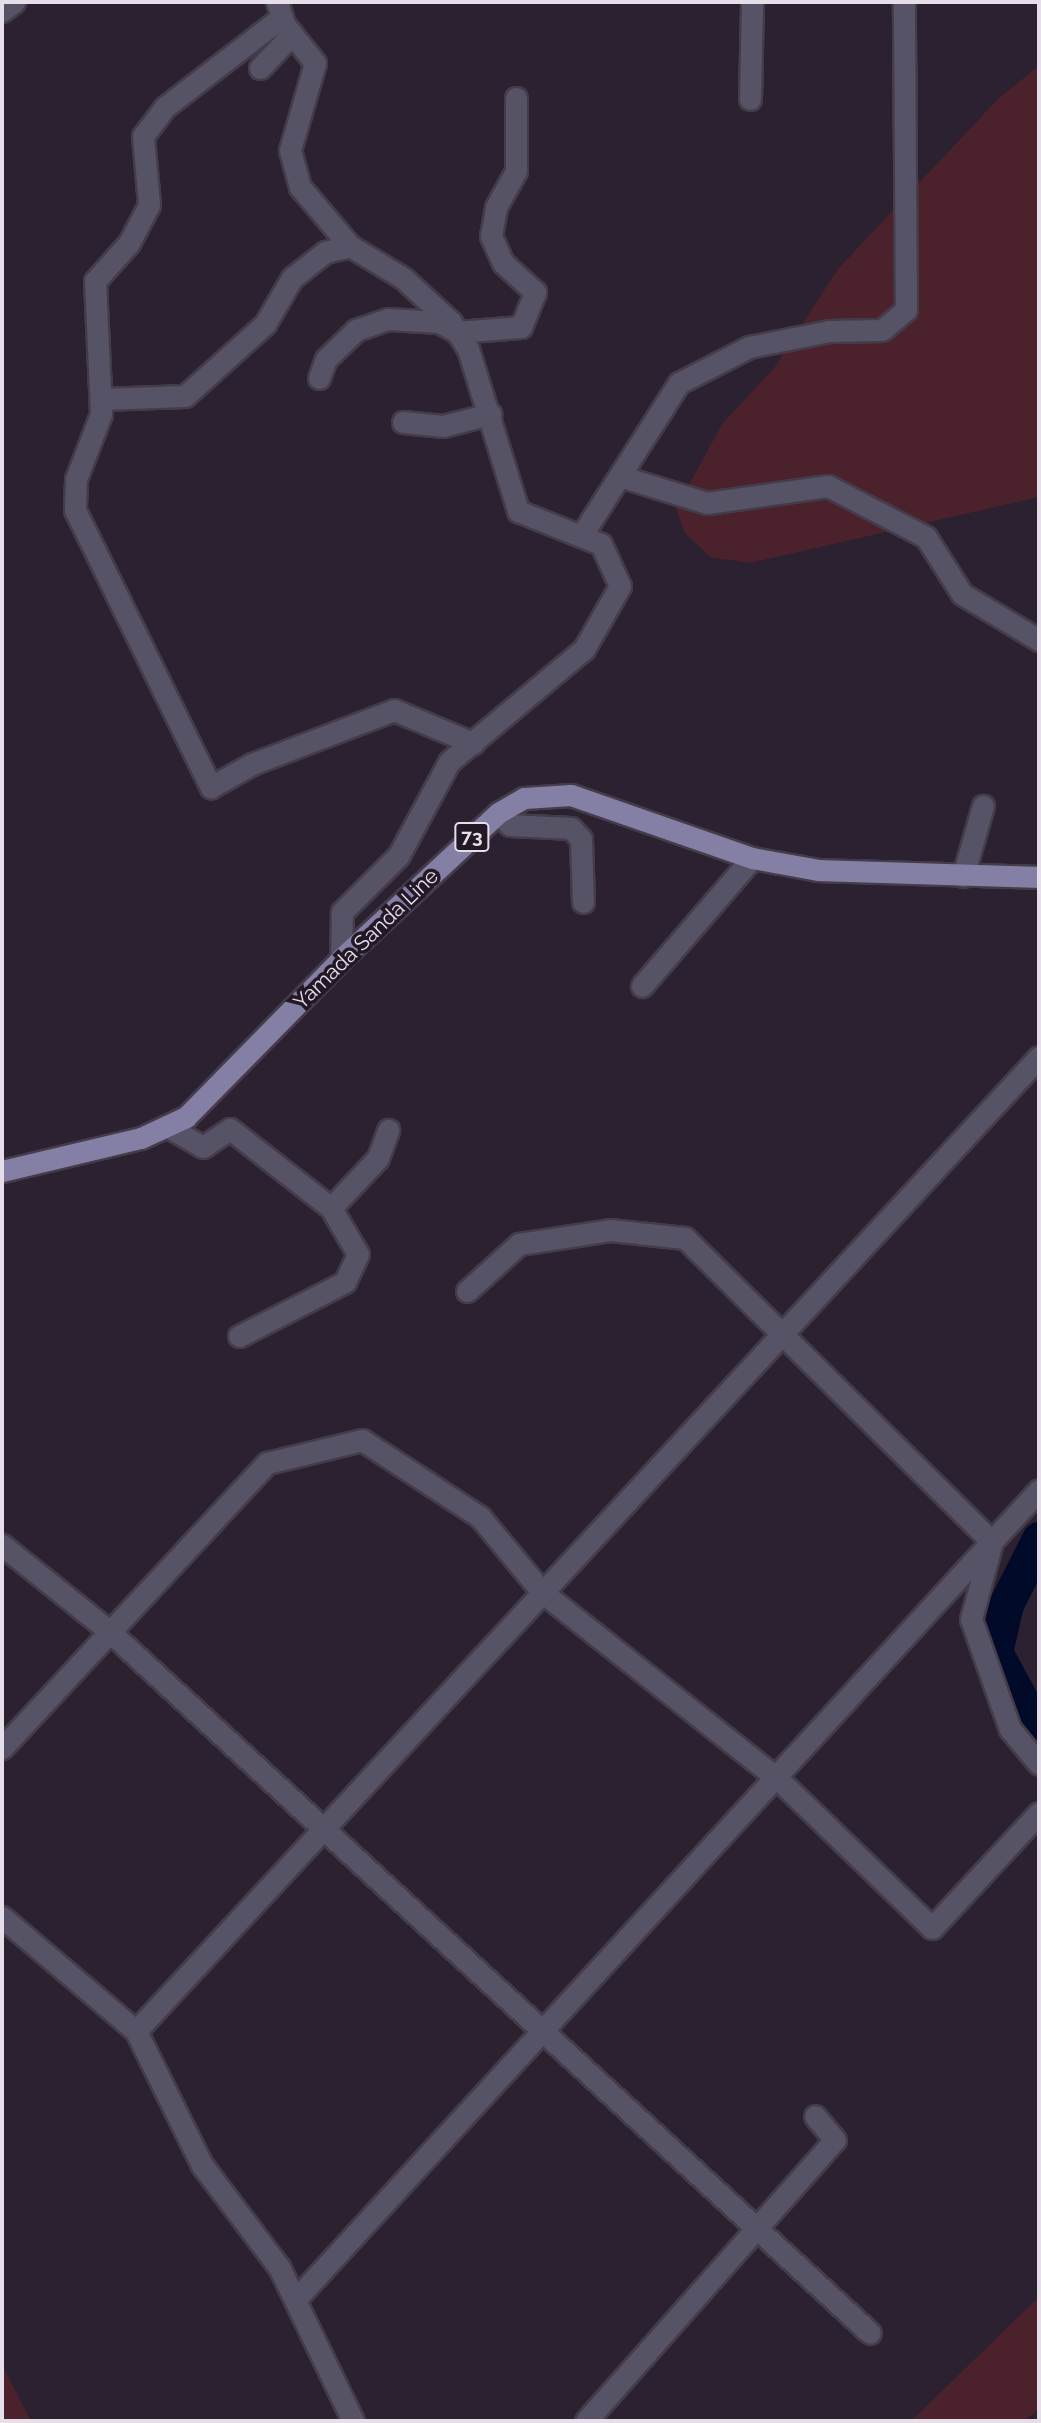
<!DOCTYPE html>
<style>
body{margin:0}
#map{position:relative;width:1041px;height:2423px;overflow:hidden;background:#2b2130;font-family:Raleway,sans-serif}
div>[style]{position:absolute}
.green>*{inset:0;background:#4b222b}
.river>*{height:35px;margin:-17.5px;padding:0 17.5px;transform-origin:17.5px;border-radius:17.5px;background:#020a29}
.roads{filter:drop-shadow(2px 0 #453c4a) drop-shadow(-2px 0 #453c4a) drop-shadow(0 2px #453c4a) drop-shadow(0 -2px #453c4a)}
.minor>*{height:21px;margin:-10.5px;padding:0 10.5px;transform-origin:10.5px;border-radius:10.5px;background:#555365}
.major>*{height:21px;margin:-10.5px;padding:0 10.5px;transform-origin:10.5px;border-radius:10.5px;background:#8480a5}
span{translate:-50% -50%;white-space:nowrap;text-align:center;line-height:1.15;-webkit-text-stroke:7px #221826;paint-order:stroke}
.shield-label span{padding:2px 5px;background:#221826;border:2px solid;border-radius:5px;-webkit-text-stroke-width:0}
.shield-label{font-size:19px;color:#e6dfe9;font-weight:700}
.street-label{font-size:21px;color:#e6dfe9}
.frame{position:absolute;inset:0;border:4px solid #e6dfe9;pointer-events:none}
</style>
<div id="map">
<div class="green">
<i style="clip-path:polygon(1039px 66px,1039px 497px,750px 563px,710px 557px,685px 533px,676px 509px,722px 424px,774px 368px,838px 269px,1000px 97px)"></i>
<i style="clip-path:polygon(1039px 2297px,1039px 2409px,1024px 2421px,911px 2421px)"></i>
<i style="clip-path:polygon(2px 2365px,31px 2421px,2px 2421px)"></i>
</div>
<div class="river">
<i style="left:1039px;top:1539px;width:73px;rotate:116.9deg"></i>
<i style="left:1006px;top:1604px;width:49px;rotate:102.9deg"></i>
<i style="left:995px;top:1652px;width:92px;rotate:61.5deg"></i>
</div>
<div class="roads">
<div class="minor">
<i style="left:277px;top:2px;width:23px;rotate:72deg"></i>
<i style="left:284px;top:24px;width:50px;rotate:51.5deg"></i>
<i style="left:315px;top:63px;width:91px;rotate:106deg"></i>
<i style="left:290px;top:150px;width:38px;rotate:75deg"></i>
<i style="left:300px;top:187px;width:77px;rotate:49.7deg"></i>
<i style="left:350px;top:246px;width:62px;rotate:31.1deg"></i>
<i style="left:403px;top:278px;width:65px;rotate:42.5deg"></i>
<i style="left:451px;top:322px;width:32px;rotate:58deg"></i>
<i style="left:468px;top:349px;width:170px;rotate:72.8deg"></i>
<i style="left:518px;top:511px;width:89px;rotate:21.7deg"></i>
<i style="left:601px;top:544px;width:46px;rotate:65.7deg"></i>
<i style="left:620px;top:586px;width:73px;rotate:119.7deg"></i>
<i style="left:584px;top:649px;width:176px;rotate:140.1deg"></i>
<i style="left:449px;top:762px;width:106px;rotate:118.3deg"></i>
<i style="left:399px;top:855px;width:81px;rotate:135deg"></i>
<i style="left:342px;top:912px;width:47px;rotate:91.2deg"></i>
<i style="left:2px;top:11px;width:15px;rotate:-37deg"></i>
<i style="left:282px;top:17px;width:148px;rotate:142.4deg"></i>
<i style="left:165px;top:107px;width:36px;rotate:127deg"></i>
<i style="left:143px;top:136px;width:69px;rotate:85deg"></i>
<i style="left:149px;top:205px;width:43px;rotate:117.8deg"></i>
<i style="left:129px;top:243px;width:51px;rotate:131.8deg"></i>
<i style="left:95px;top:281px;width:133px;rotate:87.4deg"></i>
<i style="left:101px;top:414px;width:70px;rotate:111deg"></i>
<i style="left:76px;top:479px;width:31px;rotate:92deg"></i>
<i style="left:75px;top:510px;width:309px;rotate:63.9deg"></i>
<i style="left:211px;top:787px;width:47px;rotate:-29.3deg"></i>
<i style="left:252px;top:764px;width:152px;rotate:-20.8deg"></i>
<i style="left:394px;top:710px;width:86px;rotate:22.7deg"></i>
<i style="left:260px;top:68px;width:47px;rotate:-46.7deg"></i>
<i style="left:750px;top:99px;width:97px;rotate:-88.8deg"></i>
<i style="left:319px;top:378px;width:20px;rotate:-70deg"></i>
<i style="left:326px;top:359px;width:42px;rotate:-44deg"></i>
<i style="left:356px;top:330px;width:34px;rotate:-19deg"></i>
<i style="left:388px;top:319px;width:51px;rotate:3.4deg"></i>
<i style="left:439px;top:322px;width:21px;rotate:29deg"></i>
<i style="left:457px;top:332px;width:64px;rotate:-4.5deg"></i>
<i style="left:521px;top:327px;width:38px;rotate:-68deg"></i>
<i style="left:535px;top:292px;width:43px;rotate:-137.8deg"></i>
<i style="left:503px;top:263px;width:30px;rotate:-114deg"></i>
<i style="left:491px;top:236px;width:29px;rotate:-80deg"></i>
<i style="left:496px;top:207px;width:41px;rotate:-60.9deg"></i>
<i style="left:516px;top:171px;width:73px;rotate:-90deg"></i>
<i style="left:101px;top:399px;width:84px;rotate:-2deg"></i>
<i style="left:185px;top:396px;width:108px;rotate:-42deg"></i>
<i style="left:265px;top:324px;width:53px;rotate:-59.6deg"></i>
<i style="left:292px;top:278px;width:42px;rotate:-38.2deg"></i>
<i style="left:325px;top:252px;width:26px;rotate:-13deg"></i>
<i style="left:403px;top:422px;width:40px;rotate:5.7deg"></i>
<i style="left:443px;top:426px;width:49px;rotate:-14.3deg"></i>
<i style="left:623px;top:477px;width:88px;rotate:17.2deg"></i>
<i style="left:707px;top:503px;width:122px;rotate:-8deg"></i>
<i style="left:828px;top:486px;width:110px;rotate:27.5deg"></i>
<i style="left:926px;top:537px;width:67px;rotate:57.7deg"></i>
<i style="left:962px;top:594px;width:90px;rotate:30.9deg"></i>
<i style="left:583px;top:533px;width:178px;rotate:-57.4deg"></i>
<i style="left:679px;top:383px;width:79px;rotate:-27.2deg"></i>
<i style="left:749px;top:347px;width:82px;rotate:-11.3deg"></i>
<i style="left:829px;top:331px;width:53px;rotate:-1.1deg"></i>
<i style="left:882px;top:330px;width:31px;rotate:-40deg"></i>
<i style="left:906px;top:310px;width:308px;rotate:-90.4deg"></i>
<i style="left:498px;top:813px;width:17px;rotate:45deg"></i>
<i style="left:510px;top:825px;width:61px;rotate:2.8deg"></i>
<i style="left:571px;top:828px;width:15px;rotate:48deg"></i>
<i style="left:581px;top:839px;width:63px;rotate:88.2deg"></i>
<i style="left:963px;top:876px;width:73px;rotate:-74.1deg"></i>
<i style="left:642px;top:986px;width:169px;rotate:-49.3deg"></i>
<i style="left:168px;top:1127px;width:40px;rotate:29.7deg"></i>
<i style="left:203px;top:1147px;width:32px;rotate:-34deg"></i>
<i style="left:230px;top:1129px;width:128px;rotate:38deg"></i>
<i style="left:331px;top:1208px;width:53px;rotate:59.6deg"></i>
<i style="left:358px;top:1254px;width:31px;rotate:115deg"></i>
<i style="left:345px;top:1282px;width:119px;rotate:153deg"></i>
<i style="left:331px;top:1208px;width:69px;rotate:-46.8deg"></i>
<i style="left:378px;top:1158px;width:30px;rotate:-70deg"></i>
<i style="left:467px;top:1291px;width:70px;rotate:-42.1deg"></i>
<i style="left:519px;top:1244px;width:92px;rotate:-8.7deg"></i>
<i style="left:610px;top:1230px;width:75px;rotate:6.1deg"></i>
<i style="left:685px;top:1238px;width:432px;rotate:44.7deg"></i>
<i style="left:992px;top:1542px;width:80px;rotate:105.3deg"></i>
<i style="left:971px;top:1619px;width:117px;rotate:70.5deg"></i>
<i style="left:1010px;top:1729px;width:45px;rotate:50.4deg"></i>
<i style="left:2px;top:1545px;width:137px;rotate:38.8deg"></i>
<i style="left:109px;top:1631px;width:1035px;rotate:42.69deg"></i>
<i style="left:2px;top:1748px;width:389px;rotate:-47.1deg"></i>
<i style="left:267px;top:1463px;width:98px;rotate:-13.6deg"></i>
<i style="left:362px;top:1440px;width:141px;rotate:33.1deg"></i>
<i style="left:480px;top:1517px;width:97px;rotate:50.4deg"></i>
<i style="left:542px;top:1592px;width:300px;rotate:38.4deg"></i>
<i style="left:777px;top:1778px;width:216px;rotate:44.1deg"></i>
<i style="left:932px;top:1928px;width:157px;rotate:-47.1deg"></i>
<i style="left:2px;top:1917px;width:176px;rotate:40.4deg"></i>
<i style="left:136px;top:2031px;width:149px;rotate:63.8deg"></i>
<i style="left:202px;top:2165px;width:128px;rotate:53deg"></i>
<i style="left:279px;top:2267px;width:171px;rotate:64.3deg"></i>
<i style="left:136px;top:2031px;width:1328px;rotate:-47.17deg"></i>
<i style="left:295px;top:2300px;width:1100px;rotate:-47.43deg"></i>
<i style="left:586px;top:2421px;width:375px;rotate:-48.5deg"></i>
<i style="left:835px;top:2140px;width:31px;rotate:-130deg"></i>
</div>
<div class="major">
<i style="left:2px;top:1171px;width:143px;rotate:-13.4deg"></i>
<i style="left:141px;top:1138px;width:50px;rotate:-25deg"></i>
<i style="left:186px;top:1117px;width:221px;rotate:-45.5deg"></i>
<i style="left:341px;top:959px;width:214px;rotate:-42.9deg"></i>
<i style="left:498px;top:813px;width:30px;rotate:-30deg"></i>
<i style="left:524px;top:798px;width:47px;rotate:-3.7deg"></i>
<i style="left:571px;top:795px;width:192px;rotate:19.2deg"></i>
<i style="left:752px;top:858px;width:68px;rotate:10.2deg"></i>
<i style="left:819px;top:870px;width:220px;rotate:1.8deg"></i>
</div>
</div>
<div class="shield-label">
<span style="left:472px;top:837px">73</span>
</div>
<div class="street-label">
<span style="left:366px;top:939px;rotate:-44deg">Yamada Sanda Line</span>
</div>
<div class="frame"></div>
</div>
